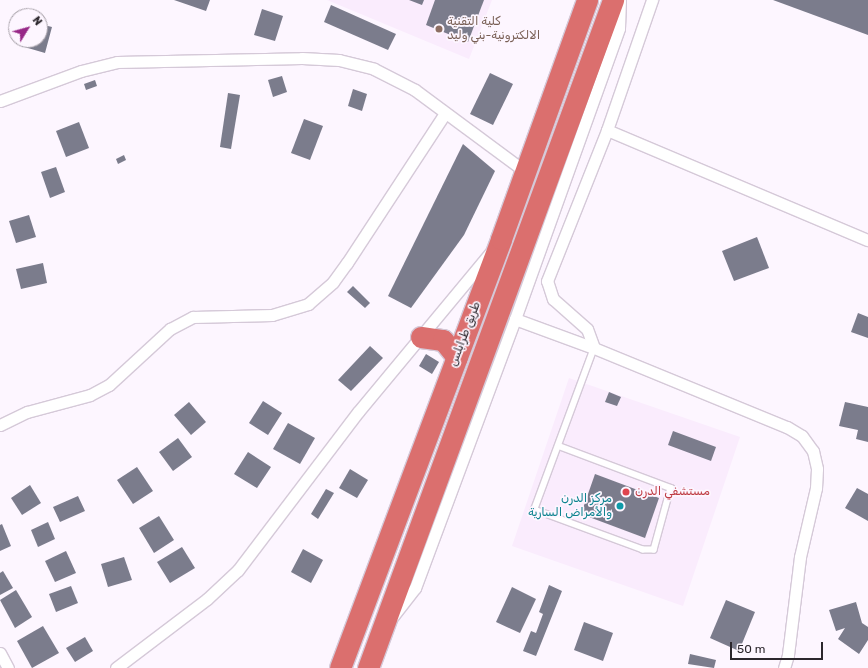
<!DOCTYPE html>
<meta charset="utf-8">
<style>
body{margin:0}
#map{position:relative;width:868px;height:668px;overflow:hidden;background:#fdf6ff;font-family:Rubik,Vazirmatn,sans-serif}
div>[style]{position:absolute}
.built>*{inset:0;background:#faecfd}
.building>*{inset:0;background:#7b7c8c}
.roads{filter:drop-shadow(1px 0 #d5c9d8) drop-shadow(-1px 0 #d5c9d8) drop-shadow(0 1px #d5c9d8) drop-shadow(0 -1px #d5c9d8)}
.lane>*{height:5.5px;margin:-2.75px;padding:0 2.75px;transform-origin:2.75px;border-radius:2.75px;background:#fff}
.street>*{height:11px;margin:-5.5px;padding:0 5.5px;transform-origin:5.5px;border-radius:5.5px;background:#fff}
.highway>*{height:21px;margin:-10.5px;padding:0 10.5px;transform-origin:10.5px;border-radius:10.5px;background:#db6f6e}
.dots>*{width:11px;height:11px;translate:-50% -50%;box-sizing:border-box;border:2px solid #fdf6ff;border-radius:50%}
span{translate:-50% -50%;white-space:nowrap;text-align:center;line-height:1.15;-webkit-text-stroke:3.5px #fdf6ff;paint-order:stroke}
.education-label{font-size:12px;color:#785e54}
.left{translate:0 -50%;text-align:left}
.street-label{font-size:12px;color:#2c272d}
.health-label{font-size:12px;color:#be3a42}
.culture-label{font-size:12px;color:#0d838f}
.right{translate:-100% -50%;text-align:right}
.north{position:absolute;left:8px;top:8px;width:40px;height:40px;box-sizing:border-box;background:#fdf6ff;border:1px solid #a9a3ab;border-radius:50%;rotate:53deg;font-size:11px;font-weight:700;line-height:16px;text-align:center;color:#2c272d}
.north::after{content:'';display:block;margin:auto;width:14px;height:18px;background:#972887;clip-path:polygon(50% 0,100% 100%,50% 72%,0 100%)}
.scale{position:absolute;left:730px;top:642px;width:93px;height:18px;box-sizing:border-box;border:2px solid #2c272d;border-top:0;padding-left:5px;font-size:12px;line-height:14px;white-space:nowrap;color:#2c272d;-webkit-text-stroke:3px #fdf6ff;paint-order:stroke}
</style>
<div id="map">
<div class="built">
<i style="clip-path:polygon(327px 0,492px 0,469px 59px)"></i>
<i style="clip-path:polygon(569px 378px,740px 437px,683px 606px,512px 546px)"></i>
</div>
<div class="building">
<i style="clip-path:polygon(174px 0,210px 0,206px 11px)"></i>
<i style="clip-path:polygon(409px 0,424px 0,422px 5px)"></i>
<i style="clip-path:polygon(435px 0,484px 0,468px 42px,426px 25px)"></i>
<i style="clip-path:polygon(773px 0,868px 0,868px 35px)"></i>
<i style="clip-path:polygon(331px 5px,396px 34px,388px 50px,324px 22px)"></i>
<i style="clip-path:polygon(262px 9px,283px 16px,275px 41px,254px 35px)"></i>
<i style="clip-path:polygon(40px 24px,52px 27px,45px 53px,21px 46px,23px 40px,40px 40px)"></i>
<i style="clip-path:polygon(490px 73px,513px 84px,493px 125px,470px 114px)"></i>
<i style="clip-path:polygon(282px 76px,287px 92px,273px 97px,268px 80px)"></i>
<i style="clip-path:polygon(95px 80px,97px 86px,86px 90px,84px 84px)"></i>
<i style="clip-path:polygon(353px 89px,367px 94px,362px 111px,348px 106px)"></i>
<i style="clip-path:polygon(228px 93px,240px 95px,231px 149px,220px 147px)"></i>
<i style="clip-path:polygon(304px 119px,323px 126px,310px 160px,291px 153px)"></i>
<i style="clip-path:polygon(79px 122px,89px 148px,66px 157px,56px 131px)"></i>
<i style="clip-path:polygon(463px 144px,495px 171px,464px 235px,411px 308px,388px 296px)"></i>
<i style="clip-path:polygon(124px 155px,126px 160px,118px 164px,116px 159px)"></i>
<i style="clip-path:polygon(56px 167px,65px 192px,50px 198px,41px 172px)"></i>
<i style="clip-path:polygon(29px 215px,36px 237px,16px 243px,9px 221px)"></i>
<i style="clip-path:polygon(757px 237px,769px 268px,734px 281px,722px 251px)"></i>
<i style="clip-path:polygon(43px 263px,47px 283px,21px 289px,16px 269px)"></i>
<i style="clip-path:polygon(353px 286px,370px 303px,365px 308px,347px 292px)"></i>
<i style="clip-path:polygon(858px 313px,868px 317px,868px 338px,851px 332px)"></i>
<i style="clip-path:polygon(370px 346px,383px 358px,351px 391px,338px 380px)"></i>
<i style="clip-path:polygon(426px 354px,439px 362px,432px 374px,419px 366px)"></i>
<i style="clip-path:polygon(609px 392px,621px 397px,617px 406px,605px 402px)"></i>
<i style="clip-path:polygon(263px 401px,282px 413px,268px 435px,249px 423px)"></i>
<i style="clip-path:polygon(189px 402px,206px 422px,191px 435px,174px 415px)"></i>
<i style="clip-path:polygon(845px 402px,868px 407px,868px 442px,856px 439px,858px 430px,839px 426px)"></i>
<i style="clip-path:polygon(288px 423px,315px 438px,300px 464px,273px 449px)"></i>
<i style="clip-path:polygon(673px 431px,716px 447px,711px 461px,668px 445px)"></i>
<i style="clip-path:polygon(178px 438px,192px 457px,173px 471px,159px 452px)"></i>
<i style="clip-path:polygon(248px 452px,271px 467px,257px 488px,234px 474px)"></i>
<i style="clip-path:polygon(137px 467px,153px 491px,133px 504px,117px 480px)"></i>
<i style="clip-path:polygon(350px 469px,368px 480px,357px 498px,339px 488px)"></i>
<i style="clip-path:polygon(595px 474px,659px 498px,645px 538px,581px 514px)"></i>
<i style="clip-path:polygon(30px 485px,41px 503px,22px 515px,11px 498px)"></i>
<i style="clip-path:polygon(857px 488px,868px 494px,868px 521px,845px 508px)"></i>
<i style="clip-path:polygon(326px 489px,334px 493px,318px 519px,311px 514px)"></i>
<i style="clip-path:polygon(78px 496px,85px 511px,60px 522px,53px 507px)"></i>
<i style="clip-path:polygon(159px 516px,174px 540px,154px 553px,139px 528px)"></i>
<i style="clip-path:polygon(48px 522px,55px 539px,38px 547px,31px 530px)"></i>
<i style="clip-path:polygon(2px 524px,11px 546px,0 551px,0 525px)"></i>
<i style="clip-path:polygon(182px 547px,195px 568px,170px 583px,157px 562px)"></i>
<i style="clip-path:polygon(303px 549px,323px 560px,311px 583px,291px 572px)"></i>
<i style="clip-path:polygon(66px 551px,76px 573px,55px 582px,45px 561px)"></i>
<i style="clip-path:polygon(124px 557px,132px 580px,108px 587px,101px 564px)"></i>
<i style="clip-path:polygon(3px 571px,13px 588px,0 595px,0 573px)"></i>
<i style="clip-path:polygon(549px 585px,562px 591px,536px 656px,523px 651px,531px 631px,536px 633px,543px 614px,539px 612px)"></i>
<i style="clip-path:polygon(71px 586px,78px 603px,56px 612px,49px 594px)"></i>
<i style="clip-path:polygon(512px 587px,536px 599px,520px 633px,496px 622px)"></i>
<i style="clip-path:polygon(16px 590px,32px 617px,15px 628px,0 600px)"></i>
<i style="clip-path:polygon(726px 600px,755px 612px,739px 651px,710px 638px)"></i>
<i style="clip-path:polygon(856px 602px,862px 623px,868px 627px,868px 640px,859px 654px,838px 639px,845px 628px,836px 631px,829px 610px)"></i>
<i style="clip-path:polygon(584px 622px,613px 633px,603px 661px,574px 650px)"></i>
<i style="clip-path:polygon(43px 626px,59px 653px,32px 668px,17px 641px)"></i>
<i style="clip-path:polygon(85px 637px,93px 651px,75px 662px,66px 648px)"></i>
<i style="clip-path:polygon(690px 654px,716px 660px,714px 668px,688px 664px)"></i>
</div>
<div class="roads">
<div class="lane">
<i style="left:559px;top:446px;width:120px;rotate:20.6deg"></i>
<i style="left:671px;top:488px;width:64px;rotate:105.3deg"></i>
<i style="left:654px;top:550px;width:11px;rotate:180deg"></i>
<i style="left:643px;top:550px;width:116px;rotate:-159.8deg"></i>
<i style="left:534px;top:510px;width:173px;rotate:-69.7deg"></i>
</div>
<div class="street">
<i style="left:0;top:101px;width:86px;rotate:-20.3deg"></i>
<i style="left:81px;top:71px;width:37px;rotate:-14deg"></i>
<i style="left:117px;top:62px;width:185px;rotate:-1.2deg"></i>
<i style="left:302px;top:58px;width:37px;rotate:3deg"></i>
<i style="left:339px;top:60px;width:36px;rotate:14deg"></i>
<i style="left:374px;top:69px;width:46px;rotate:27.1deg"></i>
<i style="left:415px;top:90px;width:138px;rotate:36.5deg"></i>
<i style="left:607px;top:130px;width:283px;rotate:22.9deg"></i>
<i style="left:515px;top:319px;width:84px;rotate:20.2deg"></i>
<i style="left:594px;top:348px;width:209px;rotate:22.3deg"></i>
<i style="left:787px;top:427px;width:17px;rotate:31deg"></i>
<i style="left:802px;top:436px;width:19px;rotate:54deg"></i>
<i style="left:813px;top:451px;width:18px;rotate:77deg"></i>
<i style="left:817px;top:469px;width:19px;rotate:93deg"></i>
<i style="left:816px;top:488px;width:71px;rotate:103.1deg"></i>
<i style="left:800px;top:557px;width:99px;rotate:97deg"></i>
<i style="left:788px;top:655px;width:14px;rotate:107deg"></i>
<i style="left:594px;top:348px;width:20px;rotate:-110deg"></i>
<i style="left:587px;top:329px;width:45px;rotate:-138.6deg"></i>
<i style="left:553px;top:299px;width:19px;rotate:-108deg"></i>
<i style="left:547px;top:281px;width:162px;rotate:-68.3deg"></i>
<i style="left:607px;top:130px;width:138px;rotate:-70.9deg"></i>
<i style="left:0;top:425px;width:30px;rotate:-26deg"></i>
<i style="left:27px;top:412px;width:65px;rotate:-15.1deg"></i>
<i style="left:90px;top:395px;width:21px;rotate:-28deg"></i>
<i style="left:109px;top:385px;width:83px;rotate:-42.6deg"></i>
<i style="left:170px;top:329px;width:26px;rotate:-28deg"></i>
<i style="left:193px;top:317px;width:79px;rotate:-1.5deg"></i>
<i style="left:272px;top:315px;width:38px;rotate:-17deg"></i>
<i style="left:308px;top:304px;width:33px;rotate:-41deg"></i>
<i style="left:333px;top:282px;width:24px;rotate:-54deg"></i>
<i style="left:347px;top:263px;width:179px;rotate:-56.8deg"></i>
<i style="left:393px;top:616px;width:36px;rotate:-52deg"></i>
<i style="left:415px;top:588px;width:287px;rotate:-69.6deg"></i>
<i style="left:515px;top:319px;width:309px;rotate:-70.3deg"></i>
<i style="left:619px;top:28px;width:28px;rotate:-88deg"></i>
<i style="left:0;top:653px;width:17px;rotate:62deg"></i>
<i style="left:116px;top:668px;width:114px;rotate:-37.2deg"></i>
<i style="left:207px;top:599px;width:42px;rotate:-43.1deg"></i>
<i style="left:238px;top:570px;width:198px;rotate:-52.8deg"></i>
<i style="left:358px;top:412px;width:207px;rotate:-50.3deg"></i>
</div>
<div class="highway">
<i style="left:421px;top:337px;width:22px;rotate:8deg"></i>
<i style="left:443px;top:340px;width:22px;rotate:51deg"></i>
<i style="left:340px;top:668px;width:458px;rotate:-69.4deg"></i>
<i style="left:501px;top:239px;width:254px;rotate:-70.2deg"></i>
<i style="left:368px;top:668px;width:712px;rotate:-69.86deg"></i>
</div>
</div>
<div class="dots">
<i style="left:439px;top:29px;background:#8d6e63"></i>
<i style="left:626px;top:492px;background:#e0444e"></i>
<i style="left:620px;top:506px;background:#0f9aa8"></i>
</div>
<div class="education-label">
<span class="left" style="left:447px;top:29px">كلية التقنية<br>الالكترونية-بني وليد</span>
</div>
<div class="street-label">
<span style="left:465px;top:334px;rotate:-69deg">طريق طرابلس</span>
</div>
<div class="health-label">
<span class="left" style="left:635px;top:492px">مستشفي الدرن</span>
</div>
<div class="culture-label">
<span class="right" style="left:612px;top:506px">مركز الدرن<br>والأمراض السارية</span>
</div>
<div class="north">N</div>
<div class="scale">50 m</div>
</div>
